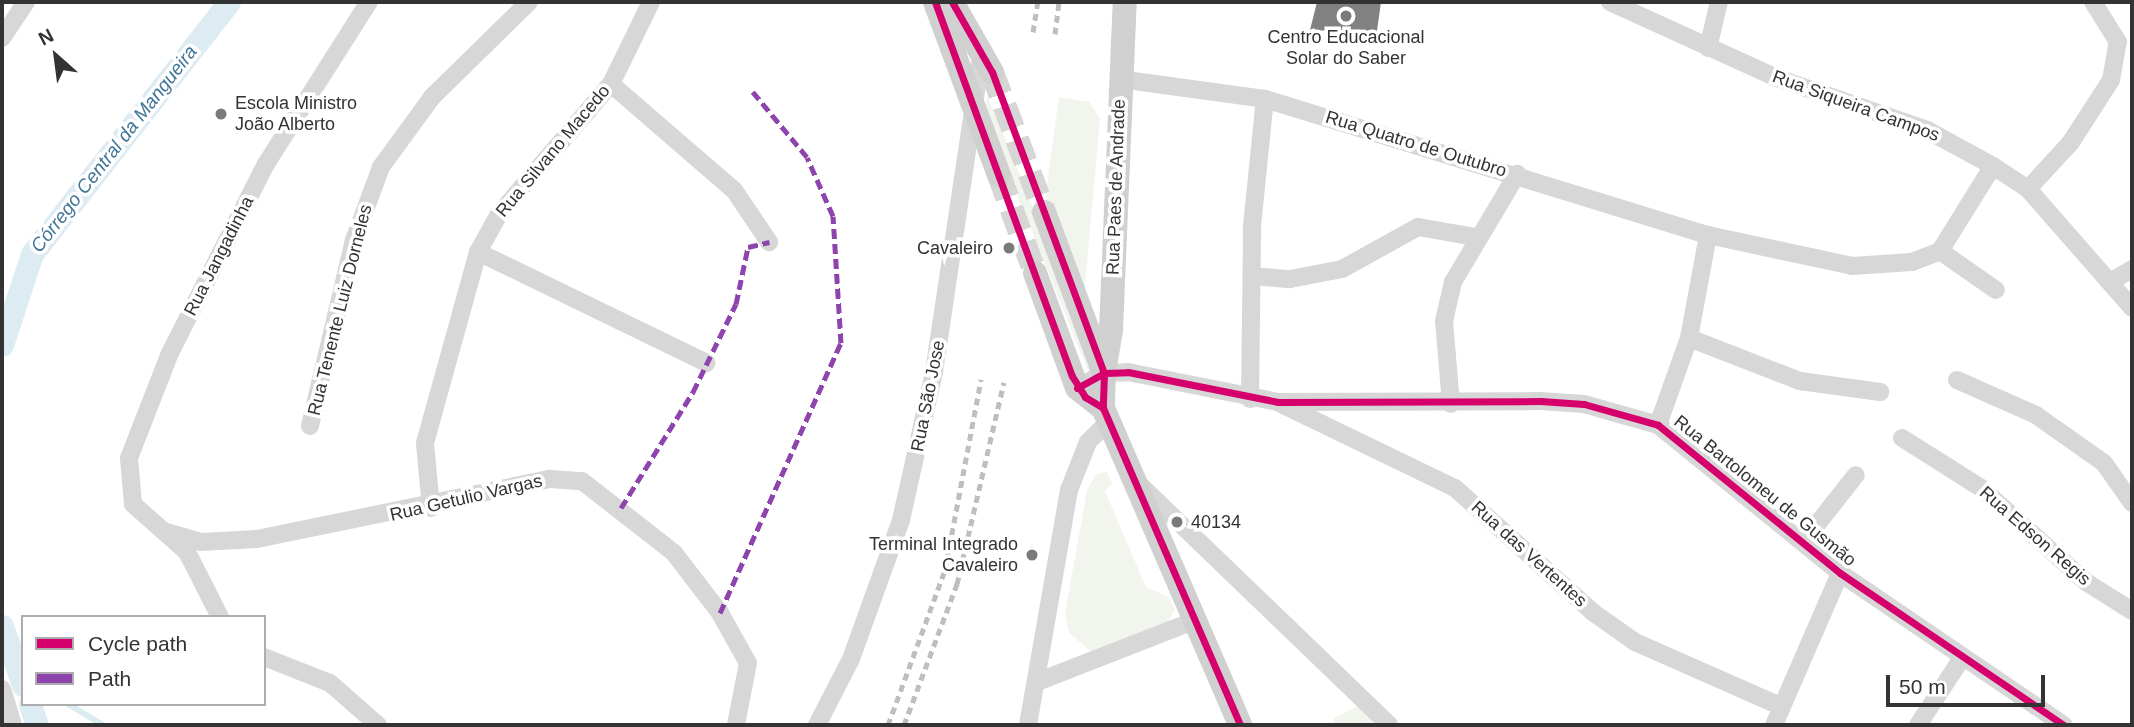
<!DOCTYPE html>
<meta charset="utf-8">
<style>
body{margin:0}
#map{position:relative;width:2134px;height:727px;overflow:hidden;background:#fff;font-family:Arial,sans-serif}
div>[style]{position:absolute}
.green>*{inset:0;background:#f1f5ed}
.stream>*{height:6px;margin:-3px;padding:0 3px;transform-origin:3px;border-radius:3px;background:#ddebf3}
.canal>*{height:23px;margin:-11.5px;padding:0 11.5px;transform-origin:11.5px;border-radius:11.5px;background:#ddebf3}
.building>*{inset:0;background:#818181}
.secondary-tunnel>*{height:24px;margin-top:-12px;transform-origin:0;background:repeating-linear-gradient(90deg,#d6d6d6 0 24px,transparent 0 36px)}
.street>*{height:18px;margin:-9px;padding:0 9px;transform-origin:9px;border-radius:9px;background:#d7d7d7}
.secondary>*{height:24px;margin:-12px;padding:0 12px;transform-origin:12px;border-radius:12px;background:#d0d0d0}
.rail>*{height:5px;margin-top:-2.5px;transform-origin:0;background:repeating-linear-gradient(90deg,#bebebe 0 7px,transparent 0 12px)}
.quiet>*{height:5px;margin-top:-2.5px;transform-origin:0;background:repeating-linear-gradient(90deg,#8e44ad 0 10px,transparent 0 15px)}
.cycleway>*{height:7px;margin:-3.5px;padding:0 3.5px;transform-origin:3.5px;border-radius:3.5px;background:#d6006c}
.dots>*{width:19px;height:19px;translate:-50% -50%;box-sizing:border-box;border:4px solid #fff;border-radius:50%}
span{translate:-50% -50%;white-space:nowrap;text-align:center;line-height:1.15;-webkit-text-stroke:7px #fff;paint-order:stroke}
.poi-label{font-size:18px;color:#333}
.left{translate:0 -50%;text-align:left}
.right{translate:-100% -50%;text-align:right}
.street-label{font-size:18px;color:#333}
.water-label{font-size:19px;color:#3f7597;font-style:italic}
.frame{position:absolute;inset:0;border:4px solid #333;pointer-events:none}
.legend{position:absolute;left:21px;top:615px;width:245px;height:91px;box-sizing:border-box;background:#fff;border:2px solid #adadad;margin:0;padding:9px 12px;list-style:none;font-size:21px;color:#333}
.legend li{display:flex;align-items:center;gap:14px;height:35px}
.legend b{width:35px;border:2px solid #adadad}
.north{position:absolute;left:21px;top:21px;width:70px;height:70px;-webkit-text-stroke:5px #fff;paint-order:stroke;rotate:332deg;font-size:19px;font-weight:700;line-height:28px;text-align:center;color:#333}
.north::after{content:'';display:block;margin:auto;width:24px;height:32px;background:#333;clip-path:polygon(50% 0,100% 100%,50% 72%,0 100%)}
.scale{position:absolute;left:1886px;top:675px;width:159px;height:32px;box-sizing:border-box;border:4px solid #333;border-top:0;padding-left:9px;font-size:21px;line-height:24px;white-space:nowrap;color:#333;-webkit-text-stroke:5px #fff;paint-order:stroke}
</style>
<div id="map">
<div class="green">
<i style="clip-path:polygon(987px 95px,1096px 360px,1091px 378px,985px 116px)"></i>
<i style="clip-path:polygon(1059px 97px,1089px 102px,1100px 119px,1084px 296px,1045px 199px)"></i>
<i style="clip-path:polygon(1107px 472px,1112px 483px,1105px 491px,1146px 587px,1168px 597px,1175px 609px,1168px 622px,1094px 654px,1069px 633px,1065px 614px,1087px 490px,1096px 474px)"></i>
<i style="clip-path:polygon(1359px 705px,1381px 725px,1331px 725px,1335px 718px)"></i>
</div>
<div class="stream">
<i style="left:68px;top:704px;width:41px;rotate:31deg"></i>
</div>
<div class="canal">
<i style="left:2px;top:345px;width:96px;rotate:-71.8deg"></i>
<i style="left:32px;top:254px;width:320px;rotate:-52deg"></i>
<i style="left:2px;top:626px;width:63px;rotate:70.4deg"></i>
<i style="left:30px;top:704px;width:22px;rotate:72deg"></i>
</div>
<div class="building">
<i style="clip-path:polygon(1317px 2px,1381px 2px,1375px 45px,1333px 43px,1334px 31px,1310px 30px)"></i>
</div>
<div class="secondary-tunnel">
<i style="left:992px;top:72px;width:149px;rotate:69.6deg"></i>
<i style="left:999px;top:175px;width:104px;rotate:69.8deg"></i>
</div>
<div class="street">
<i style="left:1610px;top:2px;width:183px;rotate:24.5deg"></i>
<i style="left:1777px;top:78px;width:159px;rotate:19.1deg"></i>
<i style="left:1927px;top:130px;width:75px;rotate:28.6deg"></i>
<i style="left:1993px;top:166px;width:42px;rotate:33.3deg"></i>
<i style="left:2028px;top:189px;width:158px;rotate:48.8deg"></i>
<i style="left:2px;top:38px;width:43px;rotate:-56.3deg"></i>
<i style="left:1708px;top:48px;width:47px;rotate:-76.6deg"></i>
<i style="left:1119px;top:79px;width:147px;rotate:7.8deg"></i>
<i style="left:1265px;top:99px;width:463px;rotate:17.1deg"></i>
<i style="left:1708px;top:235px;width:147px;rotate:12.1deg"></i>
<i style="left:1852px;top:266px;width:60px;rotate:-3.8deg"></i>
<i style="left:1912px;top:262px;width:30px;rotate:-21deg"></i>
<i style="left:1940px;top:251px;width:100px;rotate:-58.1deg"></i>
<i style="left:611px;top:84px;width:162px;rotate:40.8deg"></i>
<i style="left:734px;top:190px;width:63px;rotate:56.1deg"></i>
<i style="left:2028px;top:189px;width:64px;rotate:-47.5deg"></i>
<i style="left:2071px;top:142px;width:74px;rotate:-57.2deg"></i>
<i style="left:2111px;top:80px;width:39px;rotate:-80deg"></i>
<i style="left:2118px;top:42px;width:47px;rotate:-122deg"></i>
<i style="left:1940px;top:251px;width:68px;rotate:34.9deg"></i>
<i style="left:478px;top:252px;width:254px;rotate:25.9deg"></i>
<i style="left:1253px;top:276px;width:37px;rotate:5deg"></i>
<i style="left:1290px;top:279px;width:53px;rotate:-10.9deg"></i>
<i style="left:1342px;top:269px;width:87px;rotate:-28.9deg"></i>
<i style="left:1418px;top:227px;width:59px;rotate:9.8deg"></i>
<i style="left:2112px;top:281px;width:23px;rotate:-31deg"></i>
<i style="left:1689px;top:338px;width:119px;rotate:21.2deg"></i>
<i style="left:1800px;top:381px;width:81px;rotate:7.8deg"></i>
<i style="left:1957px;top:380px;width:86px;rotate:23.9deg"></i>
<i style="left:2036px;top:415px;width:83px;rotate:35.2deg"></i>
<i style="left:2104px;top:463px;width:49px;rotate:55deg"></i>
<i style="left:1077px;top:388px;width:31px;rotate:-29deg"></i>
<i style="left:1104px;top:373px;width:24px;rotate:-2deg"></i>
<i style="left:1128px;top:372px;width:153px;rotate:11.3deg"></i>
<i style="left:1278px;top:402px;width:262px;rotate:-0.2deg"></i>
<i style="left:1540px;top:401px;width:44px;rotate:3.9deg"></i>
<i style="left:1584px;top:404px;width:77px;rotate:15.8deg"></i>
<i style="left:1658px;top:425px;width:235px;rotate:39.1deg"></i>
<i style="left:1840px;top:573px;width:271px;rotate:34.2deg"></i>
<i style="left:1250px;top:399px;width:173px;rotate:-89.3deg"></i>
<i style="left:1252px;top:226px;width:128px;rotate:-84.2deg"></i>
<i style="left:1281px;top:404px;width:193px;rotate:25.8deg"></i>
<i style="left:1455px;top:488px;width:187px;rotate:42deg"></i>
<i style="left:1594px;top:613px;width:50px;rotate:35.3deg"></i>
<i style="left:1635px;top:642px;width:158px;rotate:23.8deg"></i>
<i style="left:1451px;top:404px;width:83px;rotate:-94.8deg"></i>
<i style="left:1444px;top:321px;width:40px;rotate:-77deg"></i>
<i style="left:1453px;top:282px;width:126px;rotate:-59.3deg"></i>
<i style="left:1658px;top:425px;width:92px;rotate:-70.4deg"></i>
<i style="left:1689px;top:338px;width:105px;rotate:-79.5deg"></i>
<i style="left:310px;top:426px;width:191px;rotate:-76.7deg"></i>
<i style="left:354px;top:240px;width:78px;rotate:-69.7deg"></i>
<i style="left:381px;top:167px;width:87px;rotate:-53.9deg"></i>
<i style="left:432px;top:97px;width:136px;rotate:-44.4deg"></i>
<i style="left:1902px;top:438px;width:93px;rotate:32.3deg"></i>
<i style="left:1981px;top:488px;width:141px;rotate:41.8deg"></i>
<i style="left:2086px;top:582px;width:54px;rotate:32.2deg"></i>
<i style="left:1140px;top:485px;width:346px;rotate:43.9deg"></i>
<i style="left:431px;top:508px;width:65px;rotate:-95.3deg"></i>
<i style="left:425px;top:443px;width:198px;rotate:-74.5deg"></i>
<i style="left:478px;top:252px;width:43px;rotate:-61.1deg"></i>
<i style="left:499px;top:214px;width:172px;rotate:-49.3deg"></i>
<i style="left:611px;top:84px;width:91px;rotate:-64deg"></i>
<i style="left:166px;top:532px;width:36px;rotate:16deg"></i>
<i style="left:201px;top:542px;width:56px;rotate:-3.1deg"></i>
<i style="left:257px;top:539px;width:299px;rotate:-11.6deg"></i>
<i style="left:550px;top:479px;width:32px;rotate:4deg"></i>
<i style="left:582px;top:481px;width:117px;rotate:38deg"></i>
<i style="left:674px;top:553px;width:76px;rotate:52.5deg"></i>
<i style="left:720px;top:613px;width:57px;rotate:60.8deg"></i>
<i style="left:748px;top:663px;width:63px;rotate:101deg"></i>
<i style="left:1803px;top:542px;width:85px;rotate:-51.7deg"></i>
<i style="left:220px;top:617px;width:73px;rotate:-116.9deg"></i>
<i style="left:187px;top:552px;width:72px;rotate:-138.4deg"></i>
<i style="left:133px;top:504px;width:46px;rotate:-95deg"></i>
<i style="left:129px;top:458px;width:113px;rotate:-68.7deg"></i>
<i style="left:170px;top:353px;width:212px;rotate:-63.1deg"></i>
<i style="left:266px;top:164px;width:192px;rotate:-57.6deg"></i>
<i style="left:264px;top:657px;width:71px;rotate:21.5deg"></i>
<i style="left:330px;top:683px;width:64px;rotate:41.2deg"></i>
<i style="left:1037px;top:682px;width:171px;rotate:-21.3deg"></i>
<i style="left:2px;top:689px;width:38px;rotate:73deg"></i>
<i style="left:817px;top:725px;width:74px;rotate:-62.7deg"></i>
<i style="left:851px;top:659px;width:148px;rotate:-70.2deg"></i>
<i style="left:901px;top:520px;width:152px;rotate:-77.4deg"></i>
<i style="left:934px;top:372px;width:325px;rotate:-81.5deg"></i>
<i style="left:1028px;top:725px;width:239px;rotate:-80.1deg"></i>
<i style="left:1069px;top:490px;width:52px;rotate:-68.4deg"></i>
<i style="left:1088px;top:442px;width:30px;rotate:-45deg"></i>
<i style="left:1774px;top:725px;width:166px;rotate:-66.5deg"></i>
<i style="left:1918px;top:725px;width:80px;rotate:-56.7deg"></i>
</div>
<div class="secondary">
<i style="left:935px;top:2px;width:184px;rotate:69.7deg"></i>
<i style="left:952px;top:2px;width:81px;rotate:60.3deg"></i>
<i style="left:1044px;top:212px;width:172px;rotate:69.6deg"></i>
<i style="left:1104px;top:373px;width:35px;rotate:92deg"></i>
<i style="left:1103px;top:408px;width:345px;rotate:66.6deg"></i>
<i style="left:1035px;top:273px;width:122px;rotate:69.9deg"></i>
<i style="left:1077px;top:388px;width:33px;rotate:38deg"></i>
<i style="left:1104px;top:372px;width:43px;rotate:-80.5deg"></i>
<i style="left:1111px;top:330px;width:328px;rotate:-87.6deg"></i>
</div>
<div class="rail">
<i style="left:1033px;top:32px;width:30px;rotate:-81deg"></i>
<i style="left:1055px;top:34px;width:32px;rotate:-83deg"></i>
<i style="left:888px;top:725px;width:165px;rotate:-69.8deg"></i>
<i style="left:945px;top:570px;width:194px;rotate:-79.3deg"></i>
<i style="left:904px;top:725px;width:151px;rotate:-69.4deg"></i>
<i style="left:957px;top:584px;width:207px;rotate:-76.9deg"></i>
</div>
<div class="quiet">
<i style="left:621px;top:508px;width:137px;rotate:-58.2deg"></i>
<i style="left:693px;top:392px;width:98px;rotate:-64deg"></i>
<i style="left:736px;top:304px;width:58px;rotate:-78.1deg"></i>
<i style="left:748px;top:247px;width:22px;rotate:-13deg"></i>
<i style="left:720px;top:613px;width:296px;rotate:-65.9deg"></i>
<i style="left:841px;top:343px;width:127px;rotate:-93.6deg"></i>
<i style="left:833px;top:216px;width:64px;rotate:-113.8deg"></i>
<i style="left:807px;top:157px;width:85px;rotate:-129.7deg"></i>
</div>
<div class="cycleway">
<i style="left:935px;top:2px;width:398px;rotate:69.9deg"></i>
<i style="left:1072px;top:376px;width:25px;rotate:58deg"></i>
<i style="left:1085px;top:397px;width:21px;rotate:31deg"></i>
<i style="left:952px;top:2px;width:81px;rotate:60.3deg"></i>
<i style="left:992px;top:72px;width:321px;rotate:69.6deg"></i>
<i style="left:1104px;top:373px;width:35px;rotate:92deg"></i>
<i style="left:1103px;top:408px;width:345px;rotate:66.6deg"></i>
<i style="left:1077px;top:388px;width:31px;rotate:-29deg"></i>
<i style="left:1104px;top:373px;width:24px;rotate:-2deg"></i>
<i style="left:1128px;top:372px;width:153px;rotate:11.3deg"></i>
<i style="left:1278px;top:402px;width:262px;rotate:-0.2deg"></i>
<i style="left:1540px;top:401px;width:44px;rotate:3.9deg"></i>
<i style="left:1584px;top:404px;width:77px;rotate:15.8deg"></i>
<i style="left:1658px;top:425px;width:235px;rotate:39.1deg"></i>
<i style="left:1840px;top:573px;width:271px;rotate:34.2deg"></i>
</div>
<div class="dots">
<i style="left:1346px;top:16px;background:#7a7a7a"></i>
<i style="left:221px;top:114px;background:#7a7a7a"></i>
<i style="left:1009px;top:248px;background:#7a7a7a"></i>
<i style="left:1177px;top:522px;background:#7a7a7a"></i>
<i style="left:1032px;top:555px;background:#7a7a7a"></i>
</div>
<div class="poi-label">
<span style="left:1346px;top:48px">Centro Educacional<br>Solar do Saber</span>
<span class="left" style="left:235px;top:114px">Escola Ministro<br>João Alberto</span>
<span class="right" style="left:993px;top:248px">Cavaleiro</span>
<span class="left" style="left:1191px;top:522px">40134</span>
<span class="right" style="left:1018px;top:555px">Terminal Integrado<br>Cavaleiro</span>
</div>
<div class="street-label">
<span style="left:1856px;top:106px;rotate:20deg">Rua Siqueira Campos</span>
<span style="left:1416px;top:144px;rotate:17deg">Rua Quatro de Outubro</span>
<span style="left:553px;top:151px;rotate:-50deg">Rua Silvano Macedo</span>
<span style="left:1116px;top:187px;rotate:-88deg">Rua Paes de Andrade</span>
<span style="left:219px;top:256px;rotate:-63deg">Rua Jangadinha</span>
<span style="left:340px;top:310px;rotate:-76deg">Rua Tenente Luiz Dorneles</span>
<span style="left:928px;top:396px;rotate:-79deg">Rua São Jose</span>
<span style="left:1765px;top:491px;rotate:39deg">Rua Bartolomeu de Gusmão</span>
<span style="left:466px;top:498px;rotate:-13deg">Rua Getulio Vargas</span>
<span style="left:2035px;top:536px;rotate:41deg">Rua Edson Regis</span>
<span style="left:1529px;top:554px;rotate:42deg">Rua das Vertentes</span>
</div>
<div class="water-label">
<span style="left:114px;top:149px;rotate:-52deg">Córrego Central da Mangueira</span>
</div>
<div class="frame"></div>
<ul class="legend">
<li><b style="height:9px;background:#d6006c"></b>Cycle path</li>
<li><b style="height:9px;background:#8e44ad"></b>Path</li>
</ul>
<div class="north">N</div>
<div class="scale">50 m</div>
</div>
